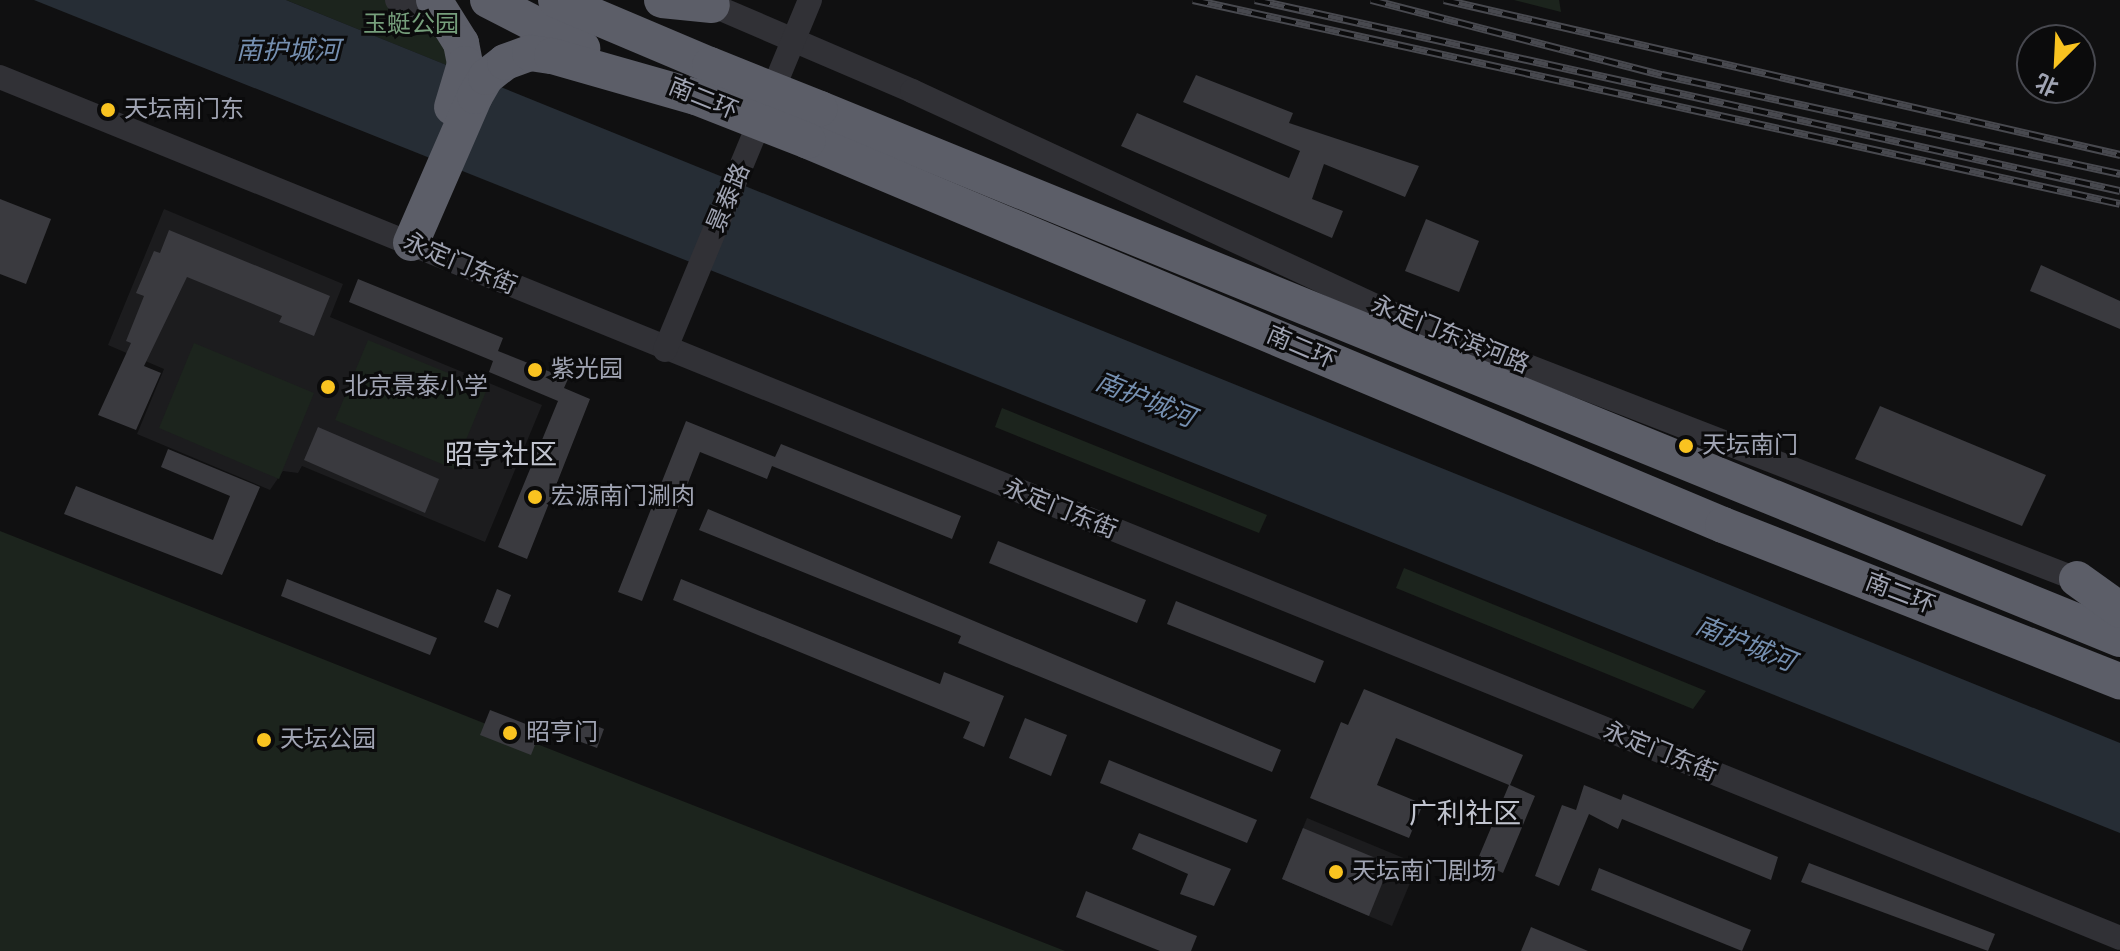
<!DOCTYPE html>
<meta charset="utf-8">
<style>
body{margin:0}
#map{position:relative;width:2120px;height:951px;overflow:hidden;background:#101011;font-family:"Fira Sans Condensed","Noto Sans SC",sans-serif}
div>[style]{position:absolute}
.built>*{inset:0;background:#1c1c1e}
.green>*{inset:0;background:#1c241d}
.water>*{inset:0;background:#262d35}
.building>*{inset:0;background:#3a3a3f}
.minor>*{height:24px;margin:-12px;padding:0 12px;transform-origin:12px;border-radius:12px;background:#313136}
.highway>*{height:36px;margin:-18px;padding:0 18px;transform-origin:18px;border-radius:18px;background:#5c5e68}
.rail>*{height:8px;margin-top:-4px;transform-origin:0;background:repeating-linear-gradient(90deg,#0b0b0c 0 15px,#48494f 0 30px);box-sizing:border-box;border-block:2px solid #48494f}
.highway-bridge>*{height:36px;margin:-18px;padding:0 18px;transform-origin:18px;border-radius:18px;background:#5c5e68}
.dots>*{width:22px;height:22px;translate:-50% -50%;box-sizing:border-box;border:4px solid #0b0b0c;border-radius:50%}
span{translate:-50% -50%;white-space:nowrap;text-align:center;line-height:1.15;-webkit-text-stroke:6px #0b0b0c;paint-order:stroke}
.park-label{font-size:24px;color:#769f7c}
.street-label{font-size:24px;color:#a0a4b3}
.poi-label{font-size:24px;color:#a0a4b3}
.left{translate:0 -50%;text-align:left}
.water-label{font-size:26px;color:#758fb0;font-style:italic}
.quarter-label{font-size:28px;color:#c1c4cf}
.north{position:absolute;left:2016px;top:24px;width:80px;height:80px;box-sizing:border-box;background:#0b0b0c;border:2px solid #47484f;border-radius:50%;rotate:204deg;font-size:22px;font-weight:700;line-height:32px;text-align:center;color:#a0a4b3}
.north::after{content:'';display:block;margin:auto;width:28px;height:36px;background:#f9c320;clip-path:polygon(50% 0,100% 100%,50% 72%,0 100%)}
</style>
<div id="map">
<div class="built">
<i style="clip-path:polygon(164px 209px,343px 284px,330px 317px,542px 405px,485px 542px,302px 466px,298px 473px,283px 471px,270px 490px,137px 434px,164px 369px,108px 345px)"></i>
<i style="clip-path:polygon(1307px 818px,1418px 864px,1392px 926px,1282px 879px)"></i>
</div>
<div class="green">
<i style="clip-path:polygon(286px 0,428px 0,451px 67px)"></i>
<i style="clip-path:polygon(1514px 0,1559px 0,1561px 12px)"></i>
<i style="clip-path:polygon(368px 340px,487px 389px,454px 469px,335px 420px)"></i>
<i style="clip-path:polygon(194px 343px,314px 393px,279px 479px,159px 428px)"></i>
<i style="clip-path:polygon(1002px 408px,1267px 515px,1259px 533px,995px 427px)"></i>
<i style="clip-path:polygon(0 531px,519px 737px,1065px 951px,0 951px)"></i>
<i style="clip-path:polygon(1404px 568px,1706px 691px,1693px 709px,1396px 588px)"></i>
</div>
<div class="water">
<i style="clip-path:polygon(34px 0,286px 0,2120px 743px,2120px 833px)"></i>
</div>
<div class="building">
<i style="clip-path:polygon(1196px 75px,1293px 113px,1289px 123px,1419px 166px,1405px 197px,1324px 164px,1312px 199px,1343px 211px,1332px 238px,1121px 146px,1137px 113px,1289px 178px,1300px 151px,1183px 102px)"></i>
<i style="clip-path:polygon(0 199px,51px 219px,26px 284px,0 274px)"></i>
<i style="clip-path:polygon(1426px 219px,1479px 241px,1459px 292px,1405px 271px)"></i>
<i style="clip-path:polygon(169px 230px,330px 296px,314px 336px,279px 322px,282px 316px,187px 277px,144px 366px,161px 373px,136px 430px,98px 415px,131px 343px,126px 341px,144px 296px,136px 293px,154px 251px,160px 253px)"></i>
<i style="clip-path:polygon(2041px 265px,2120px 301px,2120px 329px,2030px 291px)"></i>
<i style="clip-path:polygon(358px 279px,503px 338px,498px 351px,568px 379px,564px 388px,590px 399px,527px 559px,498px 547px,558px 401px,489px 372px,493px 361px,349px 302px)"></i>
<i style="clip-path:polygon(1880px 406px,2046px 475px,2022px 526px,1855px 459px)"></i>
<i style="clip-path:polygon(686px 421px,775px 457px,781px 444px,961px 516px,952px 539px,772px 466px,767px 479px,700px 452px,642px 601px,618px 592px)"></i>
<i style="clip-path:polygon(318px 427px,439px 479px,425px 513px,304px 460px)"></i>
<i style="clip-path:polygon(168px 449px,260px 487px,222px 575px,64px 514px,76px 486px,213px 540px,230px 496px,161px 467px)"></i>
<i style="clip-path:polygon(708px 509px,1281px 750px,1272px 772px,958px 643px,961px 636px,699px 530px)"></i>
<i style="clip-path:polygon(998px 541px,1146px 600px,1137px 623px,989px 563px)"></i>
<i style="clip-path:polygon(287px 579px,437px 638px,430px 655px,281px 596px)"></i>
<i style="clip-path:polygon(681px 579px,940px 684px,944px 672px,1004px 696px,984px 747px,963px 738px,970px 722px,673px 600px)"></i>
<i style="clip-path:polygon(497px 589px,511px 595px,498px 628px,484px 622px)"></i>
<i style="clip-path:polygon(1176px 601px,1324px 661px,1315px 683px,1167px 624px)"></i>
<i style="clip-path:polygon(1364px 689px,1523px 755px,1510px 785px,1535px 796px,1503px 873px,1477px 861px,1509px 785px,1396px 738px,1377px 785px,1423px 804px,1409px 838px,1310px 798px,1341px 722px,1348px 725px)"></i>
<i style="clip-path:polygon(490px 710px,541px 730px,531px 755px,480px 735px)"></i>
<i style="clip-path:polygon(1025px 718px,1067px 735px,1051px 776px,1009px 758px)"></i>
<i style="clip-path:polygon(581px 720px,604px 729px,597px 748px,573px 739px)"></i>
<i style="clip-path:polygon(1109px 760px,1257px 820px,1247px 843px,1100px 783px)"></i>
<i style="clip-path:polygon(1584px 785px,1621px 800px,1623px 794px,1778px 857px,1771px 880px,1622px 819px,1618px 829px,1589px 814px,1559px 886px,1535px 876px,1562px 805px,1576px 810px)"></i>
<i style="clip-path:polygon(1303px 828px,1390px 864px,1369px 916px,1282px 879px)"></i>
<i style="clip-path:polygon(1139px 833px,1231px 869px,1214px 906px,1180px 894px,1188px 874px,1132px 849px)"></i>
<i style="clip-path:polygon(1809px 863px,1995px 934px,1988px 951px,1801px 882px)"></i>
<i style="clip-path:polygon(1599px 868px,1751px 930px,1742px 951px,1591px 890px)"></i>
<i style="clip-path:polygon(1086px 891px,1197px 936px,1191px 951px,1160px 951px,1076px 917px)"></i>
<i style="clip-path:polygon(1531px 927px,1588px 951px,1521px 951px)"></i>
</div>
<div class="minor">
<i style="left:397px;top:0;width:54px;rotate:22.8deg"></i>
<i style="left:700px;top:0;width:231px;rotate:23.2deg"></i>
<i style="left:912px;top:91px;width:528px;rotate:24.87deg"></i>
<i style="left:1391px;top:313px;width:752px;rotate:21.21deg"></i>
<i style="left:0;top:77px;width:2288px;rotate:22.1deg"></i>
<i style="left:665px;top:350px;width:379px;rotate:-67.5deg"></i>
</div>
<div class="highway">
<i style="left:434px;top:0;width:51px;rotate:57.9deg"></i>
<i style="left:461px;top:43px;width:21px;rotate:79deg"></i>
<i style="left:465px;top:64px;width:45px;rotate:106.8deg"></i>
<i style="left:488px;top:0;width:106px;rotate:27.1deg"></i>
<i style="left:556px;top:0;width:167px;rotate:22.9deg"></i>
<i style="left:662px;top:0;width:50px;rotate:5.7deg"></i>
<i style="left:820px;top:109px;width:1404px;rotate:22.18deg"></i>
<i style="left:808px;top:141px;width:992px;rotate:22.77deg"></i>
<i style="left:1723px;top:525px;width:427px;rotate:21.5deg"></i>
<i style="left:411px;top:243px;width:160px;rotate:-66.5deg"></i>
<i style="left:475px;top:96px;width:22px;rotate:-60deg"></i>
<i style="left:486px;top:77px;width:24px;rotate:-38deg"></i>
<i style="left:505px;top:62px;width:27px;rotate:-20deg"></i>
<i style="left:530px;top:53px;width:22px;rotate:8deg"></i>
<i style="left:552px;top:56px;width:150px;rotate:15.9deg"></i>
<i style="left:2077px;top:579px;width:53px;rotate:35.8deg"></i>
</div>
<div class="rail">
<i style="left:1193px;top:0;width:949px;rotate:12.41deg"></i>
<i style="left:1255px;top:0;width:886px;rotate:12.45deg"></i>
<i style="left:1371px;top:0;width:301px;rotate:14.5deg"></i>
<i style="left:1662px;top:75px;width:469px;rotate:12.2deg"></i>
<i style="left:1444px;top:0;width:694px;rotate:12.91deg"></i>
</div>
<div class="highway-bridge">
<i style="left:710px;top:65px;width:118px;rotate:21.8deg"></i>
<i style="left:696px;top:97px;width:120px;rotate:21.4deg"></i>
</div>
<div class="dots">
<i style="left:108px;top:110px;background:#f9c320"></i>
<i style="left:535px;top:370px;background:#f9c320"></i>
<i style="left:328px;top:387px;background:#f9c320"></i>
<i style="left:1686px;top:446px;background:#f9c320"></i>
<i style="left:535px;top:497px;background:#f9c320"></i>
<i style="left:510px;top:733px;background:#f9c320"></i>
<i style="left:264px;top:740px;background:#f9c320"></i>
<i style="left:1336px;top:872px;background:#f9c320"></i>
</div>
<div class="park-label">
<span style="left:411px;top:25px">玉蜓公园</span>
</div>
<div class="street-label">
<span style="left:703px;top:99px;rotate:22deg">南二环</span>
<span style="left:729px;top:198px;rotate:-67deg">景泰路</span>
<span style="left:460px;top:264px;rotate:23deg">永定门东街</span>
<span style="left:1450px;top:335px;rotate:22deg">永定门东滨河路</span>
<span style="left:1301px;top:348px;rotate:23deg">南二环</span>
<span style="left:1060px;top:509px;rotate:22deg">永定门东街</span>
<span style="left:1900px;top:594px;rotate:21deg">南二环</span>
<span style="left:1660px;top:752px;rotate:22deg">永定门东街</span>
</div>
<div class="poi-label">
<span class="left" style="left:124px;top:110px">天坛南门东</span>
<span class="left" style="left:551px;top:370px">紫光园</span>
<span class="left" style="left:344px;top:387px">北京景泰小学</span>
<span class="left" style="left:1702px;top:446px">天坛南门</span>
<span class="left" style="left:551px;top:497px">宏源南门涮肉</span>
<span class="left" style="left:526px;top:733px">昭亨门</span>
<span class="left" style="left:280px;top:740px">天坛公园</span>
<span class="left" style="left:1352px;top:872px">天坛南门剧场</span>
</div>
<div class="water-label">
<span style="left:288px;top:51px">南护城河</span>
<span style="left:1145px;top:400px;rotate:22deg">南护城河</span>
<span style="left:1745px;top:644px;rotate:22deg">南护城河</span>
</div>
<div class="quarter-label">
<span style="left:501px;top:455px">昭亨社区</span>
<span style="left:1465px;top:814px">广利社区</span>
</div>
<div class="north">北</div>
</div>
